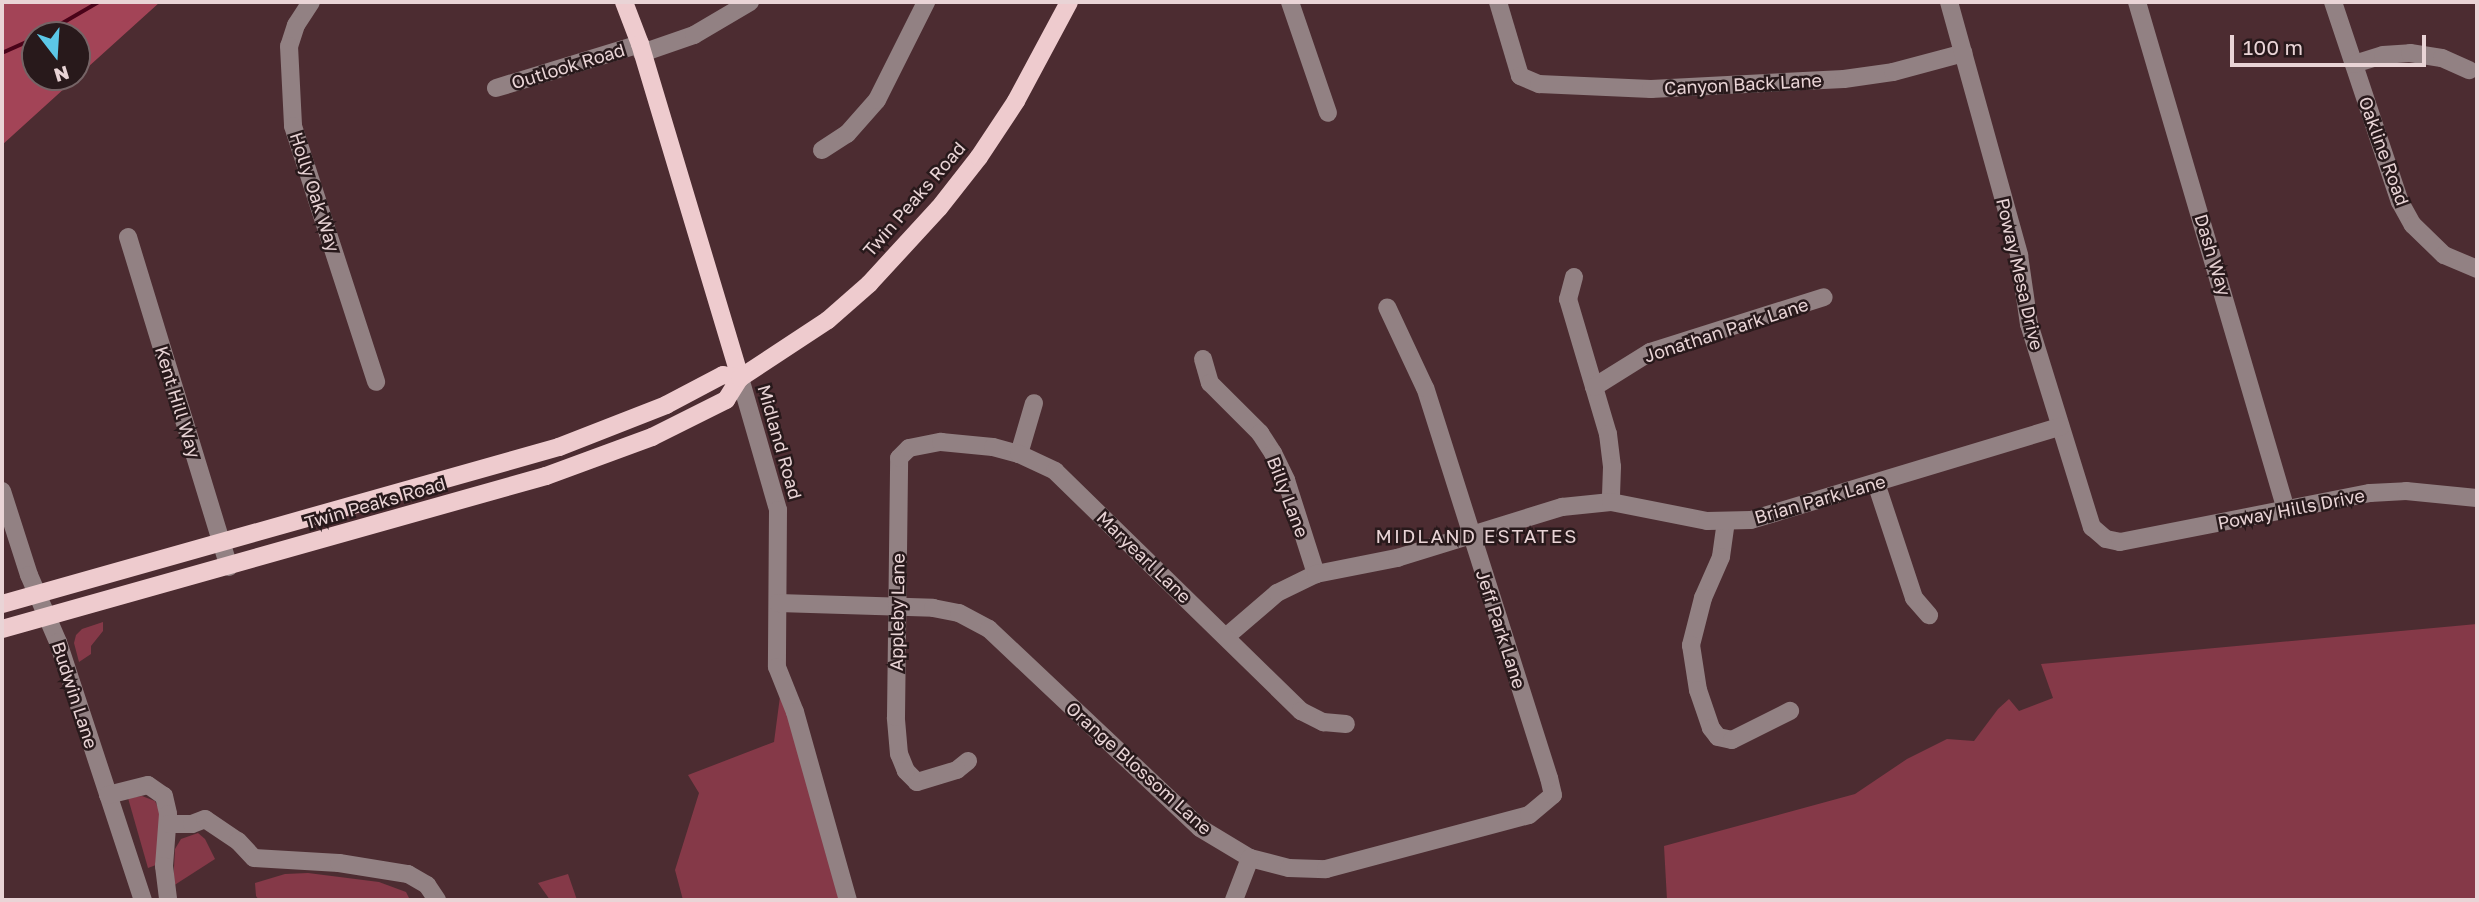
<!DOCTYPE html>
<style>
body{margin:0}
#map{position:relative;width:2479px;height:902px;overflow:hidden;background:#4c2c31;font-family:"Golos Text",sans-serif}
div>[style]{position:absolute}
.green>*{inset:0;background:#853948}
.forest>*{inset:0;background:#a34457}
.stream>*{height:3.5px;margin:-1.75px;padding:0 1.75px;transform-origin:1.75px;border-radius:1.75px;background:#4a0319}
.minor>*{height:18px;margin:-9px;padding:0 9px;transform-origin:9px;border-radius:9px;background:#928183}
.major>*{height:18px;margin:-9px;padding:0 9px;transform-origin:9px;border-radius:9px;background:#eecbce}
span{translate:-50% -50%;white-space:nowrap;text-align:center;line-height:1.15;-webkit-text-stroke:5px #28191b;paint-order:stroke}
.street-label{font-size:18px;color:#e9d4d6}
.neighbourhood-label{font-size:19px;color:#e9d4d6;letter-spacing:2px}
.frame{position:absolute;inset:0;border:4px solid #e9d4d6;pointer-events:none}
.north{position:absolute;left:21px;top:21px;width:70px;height:70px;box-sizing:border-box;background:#28191b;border:2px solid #756466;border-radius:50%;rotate:163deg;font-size:19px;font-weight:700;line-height:28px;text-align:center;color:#e9d4d6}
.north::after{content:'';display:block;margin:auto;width:24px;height:32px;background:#5cc7e7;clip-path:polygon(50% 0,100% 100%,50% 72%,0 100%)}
.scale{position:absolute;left:2230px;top:35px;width:196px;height:32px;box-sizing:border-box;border:4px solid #e9d4d6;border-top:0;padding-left:9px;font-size:21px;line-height:24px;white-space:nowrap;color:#e9d4d6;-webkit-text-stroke:5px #28191b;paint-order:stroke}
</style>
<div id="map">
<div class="green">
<i style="clip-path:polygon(103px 622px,103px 631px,91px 646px,91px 654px,79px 662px,74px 643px,76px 635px,82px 629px)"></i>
<i style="clip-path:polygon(2477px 624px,2477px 900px,1667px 900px,1664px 846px,1855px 794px,1907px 759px,1947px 739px,1974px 741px,1998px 709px,2009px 699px,2019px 711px,2053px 698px,2041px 664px)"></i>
<i style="clip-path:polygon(781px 689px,850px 900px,683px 900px,675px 870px,699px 793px,688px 775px,774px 742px)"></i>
<i style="clip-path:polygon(142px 796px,155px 801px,160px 812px,156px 865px,148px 868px,128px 798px)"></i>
<i style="clip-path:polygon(198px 833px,205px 839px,215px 859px,173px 886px,175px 849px,181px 839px)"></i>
<i style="clip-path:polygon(308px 873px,379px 882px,406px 892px,410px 900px,259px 900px,256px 896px,255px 883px,285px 874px)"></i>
<i style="clip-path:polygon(568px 874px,577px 900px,550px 900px,538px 883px)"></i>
</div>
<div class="forest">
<i style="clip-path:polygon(2px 2px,160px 2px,77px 77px,77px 35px,35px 35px,35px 77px,77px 77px,2px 145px)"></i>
</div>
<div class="stream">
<i style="left:42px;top:35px;width:66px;rotate:-30.1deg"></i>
<i style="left:2px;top:53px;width:36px;rotate:-24deg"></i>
</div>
<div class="minor">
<i style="left:311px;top:2px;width:27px;rotate:123deg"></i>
<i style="left:296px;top:25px;width:22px;rotate:108deg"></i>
<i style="left:289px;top:46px;width:80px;rotate:87.1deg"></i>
<i style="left:293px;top:126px;width:269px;rotate:72deg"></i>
<i style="left:1290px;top:2px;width:117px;rotate:71.1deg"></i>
<i style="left:1498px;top:2px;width:77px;rotate:73.4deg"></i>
<i style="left:1520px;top:76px;width:21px;rotate:23deg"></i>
<i style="left:1539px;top:84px;width:112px;rotate:2.6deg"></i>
<i style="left:1651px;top:89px;width:193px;rotate:-3deg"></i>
<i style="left:1844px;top:79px;width:49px;rotate:-8.1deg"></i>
<i style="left:1893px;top:72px;width:73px;rotate:-15deg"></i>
<i style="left:1949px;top:2px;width:263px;rotate:74.5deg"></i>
<i style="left:2019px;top:255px;width:70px;rotate:81.8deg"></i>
<i style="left:2029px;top:324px;width:213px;rotate:72.8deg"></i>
<i style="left:2092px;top:527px;width:18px;rotate:41deg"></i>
<i style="left:2106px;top:539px;width:14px;rotate:12deg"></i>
<i style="left:2120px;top:542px;width:255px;rotate:-11.1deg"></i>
<i style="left:2370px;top:493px;width:36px;rotate:-3deg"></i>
<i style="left:2406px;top:491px;width:71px;rotate:5.6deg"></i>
<i style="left:2137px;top:2px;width:529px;rotate:73.65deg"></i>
<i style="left:2333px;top:2px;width:211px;rotate:71.5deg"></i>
<i style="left:2400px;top:202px;width:26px;rotate:61deg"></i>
<i style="left:2413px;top:225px;width:43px;rotate:44.1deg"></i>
<i style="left:2444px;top:255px;width:36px;rotate:23deg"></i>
<i style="left:642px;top:53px;width:55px;rotate:-19.1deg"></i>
<i style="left:694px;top:35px;width:65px;rotate:-30.5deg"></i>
<i style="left:2354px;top:64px;width:30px;rotate:-17deg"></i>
<i style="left:2383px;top:55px;width:27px;rotate:-4deg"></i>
<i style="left:2410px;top:53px;width:32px;rotate:9deg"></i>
<i style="left:2442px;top:58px;width:30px;rotate:24deg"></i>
<i style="left:496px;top:88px;width:151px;rotate:-17deg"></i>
<i style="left:822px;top:150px;width:30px;rotate:-33deg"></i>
<i style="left:847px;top:134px;width:45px;rotate:-48.6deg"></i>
<i style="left:877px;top:100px;width:110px;rotate:-63.4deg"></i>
<i style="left:128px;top:237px;width:345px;rotate:73deg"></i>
<i style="left:1574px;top:277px;width:23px;rotate:105deg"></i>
<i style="left:1568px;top:299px;width:141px;rotate:73.5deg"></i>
<i style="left:1608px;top:434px;width:33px;rotate:83deg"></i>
<i style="left:1612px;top:467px;width:35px;rotate:92deg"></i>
<i style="left:1203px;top:359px;width:25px;rotate:74deg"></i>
<i style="left:1210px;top:383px;width:71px;rotate:45deg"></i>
<i style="left:1260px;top:433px;width:24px;rotate:57deg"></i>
<i style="left:1273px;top:453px;width:30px;rotate:64deg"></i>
<i style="left:1286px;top:480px;width:99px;rotate:72.3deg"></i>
<i style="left:740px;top:378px;width:137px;rotate:73.9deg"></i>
<i style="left:778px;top:510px;width:157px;rotate:90.4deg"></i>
<i style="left:777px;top:667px;width:48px;rotate:68.2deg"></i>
<i style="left:795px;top:712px;width:195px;rotate:74.3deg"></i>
<i style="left:1594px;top:387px;width:66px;rotate:-32deg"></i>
<i style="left:1650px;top:352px;width:182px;rotate:-17.5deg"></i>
<i style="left:1019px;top:454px;width:53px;rotate:-73.6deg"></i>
<i style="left:1876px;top:483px;width:121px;rotate:71.7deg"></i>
<i style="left:1914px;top:598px;width:23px;rotate:49deg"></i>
<i style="left:2px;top:491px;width:88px;rotate:72.2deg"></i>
<i style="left:29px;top:575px;width:73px;rotate:66.6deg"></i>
<i style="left:58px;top:642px;width:272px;rotate:71.8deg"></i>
<i style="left:1726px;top:521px;width:36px;rotate:98deg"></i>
<i style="left:1721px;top:557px;width:45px;rotate:113.7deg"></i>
<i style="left:1703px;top:598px;width:49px;rotate:104.3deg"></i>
<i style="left:1691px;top:645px;width:46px;rotate:81.2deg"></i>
<i style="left:1698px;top:690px;width:40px;rotate:71.1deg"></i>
<i style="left:1711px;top:728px;width:11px;rotate:52deg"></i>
<i style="left:1718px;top:737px;width:14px;rotate:12deg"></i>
<i style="left:1732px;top:740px;width:65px;rotate:-26.6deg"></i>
<i style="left:778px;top:603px;width:155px;rotate:1.8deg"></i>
<i style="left:933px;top:608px;width:26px;rotate:11deg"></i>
<i style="left:959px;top:613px;width:34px;rotate:28deg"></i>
<i style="left:989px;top:629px;width:290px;rotate:43.3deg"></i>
<i style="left:1200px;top:828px;width:58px;rotate:31deg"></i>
<i style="left:1250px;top:858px;width:40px;rotate:14.4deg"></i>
<i style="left:1289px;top:868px;width:37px;rotate:2deg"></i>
<i style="left:1326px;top:869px;width:210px;rotate:-14.9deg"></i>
<i style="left:1529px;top:815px;width:31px;rotate:-40deg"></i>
<i style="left:1553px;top:795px;width:17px;rotate:-103deg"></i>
<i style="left:1549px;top:778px;width:409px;rotate:-107.6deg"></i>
<i style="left:1425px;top:388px;width:89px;rotate:-115.1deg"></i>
<i style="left:1227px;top:636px;width:66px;rotate:-40.7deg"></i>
<i style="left:1277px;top:593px;width:43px;rotate:-26deg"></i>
<i style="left:1316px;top:574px;width:83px;rotate:-11.2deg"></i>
<i style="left:1397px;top:558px;width:173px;rotate:-17.2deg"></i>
<i style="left:1562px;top:507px;width:49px;rotate:-5.8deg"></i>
<i style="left:1611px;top:502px;width:98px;rotate:11.2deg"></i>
<i style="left:1707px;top:521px;width:44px;rotate:-1.3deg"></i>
<i style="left:1751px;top:520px;width:323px;rotate:-16.8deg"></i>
<i style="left:968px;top:761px;width:14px;rotate:141deg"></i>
<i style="left:957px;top:770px;width:42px;rotate:163.3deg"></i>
<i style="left:917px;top:782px;width:16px;rotate:-135deg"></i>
<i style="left:906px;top:771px;width:18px;rotate:-112deg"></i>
<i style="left:899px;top:754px;width:37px;rotate:-95deg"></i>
<i style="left:896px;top:717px;width:259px;rotate:-89.3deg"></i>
<i style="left:899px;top:458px;width:14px;rotate:-45deg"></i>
<i style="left:909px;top:448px;width:33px;rotate:-11deg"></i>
<i style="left:941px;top:442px;width:52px;rotate:5.5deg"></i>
<i style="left:993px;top:447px;width:27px;rotate:15deg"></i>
<i style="left:1019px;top:454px;width:40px;rotate:25deg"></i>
<i style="left:1055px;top:471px;width:344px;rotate:44.3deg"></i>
<i style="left:1301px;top:711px;width:25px;rotate:27deg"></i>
<i style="left:1323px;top:722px;width:23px;rotate:5deg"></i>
<i style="left:108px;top:795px;width:41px;rotate:-14deg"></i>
<i style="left:148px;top:785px;width:19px;rotate:35deg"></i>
<i style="left:164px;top:796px;width:18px;rotate:77deg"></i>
<i style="left:168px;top:814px;width:52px;rotate:94.4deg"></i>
<i style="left:164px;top:866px;width:34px;rotate:83deg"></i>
<i style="left:169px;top:824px;width:23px"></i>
<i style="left:192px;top:824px;width:14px;rotate:-21deg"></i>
<i style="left:205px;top:819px;width:40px;rotate:34deg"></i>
<i style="left:238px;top:841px;width:23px;rotate:47deg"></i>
<i style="left:254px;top:858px;width:85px;rotate:3.4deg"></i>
<i style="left:339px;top:863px;width:70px;rotate:9.1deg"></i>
<i style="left:408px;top:874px;width:22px;rotate:30deg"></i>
<i style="left:427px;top:885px;width:18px;rotate:56deg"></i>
<i style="left:1234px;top:900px;width:45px;rotate:-69.1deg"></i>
</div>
<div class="major">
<i style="left:624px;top:2px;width:45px;rotate:69.1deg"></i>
<i style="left:640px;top:44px;width:349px;rotate:73.3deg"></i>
<i style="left:2px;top:604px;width:579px;rotate:-15.74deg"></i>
<i style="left:559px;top:447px;width:115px;rotate:-21.4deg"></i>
<i style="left:666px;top:405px;width:64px;rotate:-27.8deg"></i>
<i style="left:723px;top:375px;width:17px;rotate:10deg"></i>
<i style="left:2px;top:629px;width:565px;rotate:-15.71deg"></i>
<i style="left:546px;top:476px;width:113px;rotate:-20.2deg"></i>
<i style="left:652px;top:437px;width:83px;rotate:-26.6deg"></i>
<i style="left:726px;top:400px;width:26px;rotate:-58deg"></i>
<i style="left:740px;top:378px;width:105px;rotate:-33.4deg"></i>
<i style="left:828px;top:320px;width:55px;rotate:-41.3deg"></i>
<i style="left:869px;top:284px;width:103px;rotate:-47.4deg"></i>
<i style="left:939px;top:208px;width:65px;rotate:-51.9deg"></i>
<i style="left:979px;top:157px;width:67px;rotate:-56.5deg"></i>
<i style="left:1016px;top:101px;width:112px;rotate:-61.8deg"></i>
</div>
<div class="street-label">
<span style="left:568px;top:66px;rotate:-17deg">Outlook Road</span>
<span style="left:1743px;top:84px;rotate:-3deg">Canyon Back Lane</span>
<span style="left:2384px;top:151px;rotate:70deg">Oakline Road</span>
<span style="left:315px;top:192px;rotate:72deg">Holly Oak Way</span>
<span style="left:914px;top:199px;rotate:-49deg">Twin Peaks Road</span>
<span style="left:2213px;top:255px;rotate:73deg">Dash Way</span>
<span style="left:2020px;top:274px;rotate:77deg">Poway Mesa Drive</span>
<span style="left:1726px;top:330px;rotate:-18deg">Jonathan Park Lane</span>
<span style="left:178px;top:402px;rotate:73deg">Kent Hill Way</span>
<span style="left:780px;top:442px;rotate:74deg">Midland Road</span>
<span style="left:1288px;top:497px;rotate:69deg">Billy Lane</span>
<span style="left:1820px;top:499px;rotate:-16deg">Brian Park Lane</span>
<span style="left:375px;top:503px;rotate:-16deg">Twin Peaks Road</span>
<span style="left:2291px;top:509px;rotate:-11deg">Poway Hills Drive</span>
<span style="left:1144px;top:557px;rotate:44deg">Maryearl Lane</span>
<span style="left:897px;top:612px;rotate:-89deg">Appleby Lane</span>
<span style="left:1501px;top:629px;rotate:72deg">Jeff Park Lane</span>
<span style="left:75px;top:695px;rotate:72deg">Budwin Lane</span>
<span style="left:1139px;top:768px;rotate:42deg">Orange Blossom Lane</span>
</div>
<div class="neighbourhood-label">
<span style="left:1477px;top:536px">MIDLAND ESTATES</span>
</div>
<div class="frame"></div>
<div class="north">N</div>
<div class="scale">100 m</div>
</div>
